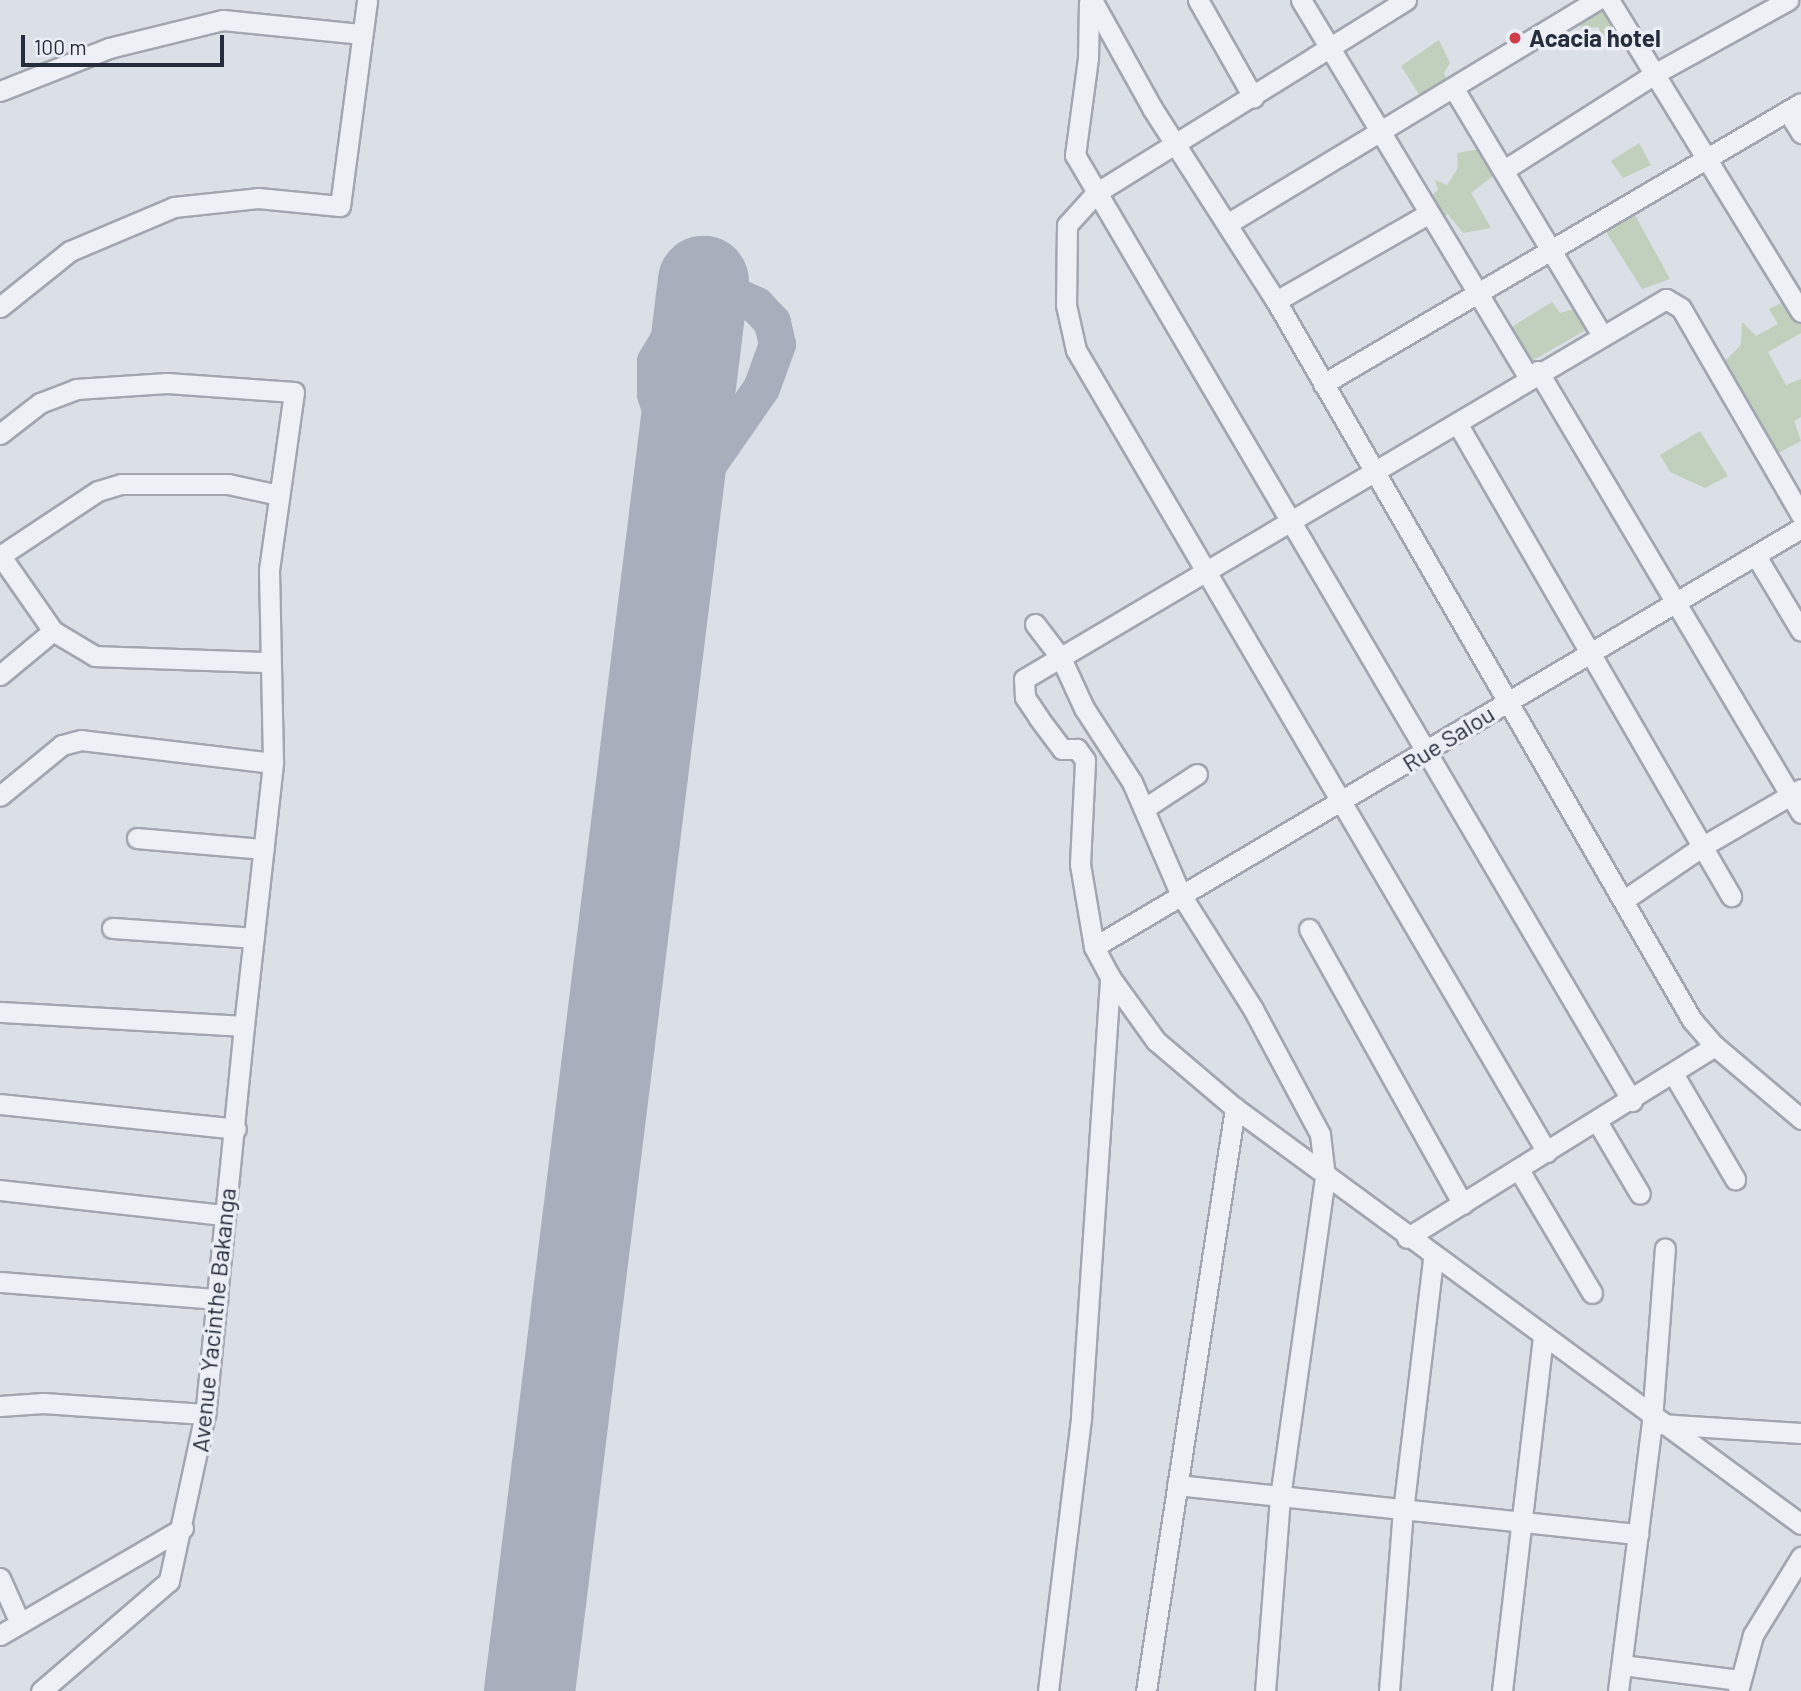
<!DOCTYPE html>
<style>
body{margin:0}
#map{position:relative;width:1801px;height:1691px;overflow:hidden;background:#dbdfe6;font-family:Barlow,sans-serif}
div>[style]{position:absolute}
.green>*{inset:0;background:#c0d0bc}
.taxiway>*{height:37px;margin:-18.5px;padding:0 18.5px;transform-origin:18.5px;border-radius:18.5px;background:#a8aebb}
.runway>*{height:91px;margin:-45.5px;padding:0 45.5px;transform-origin:45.5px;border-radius:45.5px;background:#a8aebb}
.roads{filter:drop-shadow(2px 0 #a1a6b0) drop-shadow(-2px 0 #a1a6b0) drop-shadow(0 2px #a1a6b0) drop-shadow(0 -2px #a1a6b0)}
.minor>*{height:19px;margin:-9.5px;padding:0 9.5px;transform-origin:9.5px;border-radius:9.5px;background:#eef0f5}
.dots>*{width:19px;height:19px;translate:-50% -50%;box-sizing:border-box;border:4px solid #ebeef4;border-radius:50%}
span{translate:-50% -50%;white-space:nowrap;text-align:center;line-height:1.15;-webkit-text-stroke:7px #ebeef4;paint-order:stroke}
.poi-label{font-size:24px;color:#252c3c;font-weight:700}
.left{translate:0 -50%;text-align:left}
.street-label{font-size:24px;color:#252c3c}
.scale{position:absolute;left:21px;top:35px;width:203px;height:32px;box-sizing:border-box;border:4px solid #252c3c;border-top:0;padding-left:9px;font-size:21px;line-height:24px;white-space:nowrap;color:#252c3c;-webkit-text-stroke:5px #ebeef4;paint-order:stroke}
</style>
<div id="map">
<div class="green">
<i style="clip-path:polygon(1607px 3px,1626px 33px,1606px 44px,1598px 27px,1582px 29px,1577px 18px)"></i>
<i style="clip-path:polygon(1439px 40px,1450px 63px,1444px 73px,1450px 88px,1424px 102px,1401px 66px)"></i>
<i style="clip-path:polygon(1639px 143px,1651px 165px,1623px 178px,1611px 161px)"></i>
<i style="clip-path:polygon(1486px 148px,1500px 171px,1471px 193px,1491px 228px,1463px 233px,1448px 214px,1440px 218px,1430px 197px,1438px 190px,1435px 180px,1447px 185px,1458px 168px,1457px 153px)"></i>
<i style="clip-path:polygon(1631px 208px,1670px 279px,1642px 289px,1601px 224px)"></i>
<i style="clip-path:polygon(1789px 299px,1801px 321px,1801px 333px,1768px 352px,1786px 385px,1801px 379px,1801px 417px,1794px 421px,1801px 441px,1772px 456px,1718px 368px,1741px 345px,1742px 322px,1756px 336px,1778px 324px,1769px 309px)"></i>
<i style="clip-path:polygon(1552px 302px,1560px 313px,1581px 307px,1586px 330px,1530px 362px,1510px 328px)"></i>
<i style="clip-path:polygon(1700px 431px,1728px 476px,1705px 488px,1670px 472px,1660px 455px)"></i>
</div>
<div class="taxiway">
<i style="left:674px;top:513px;width:152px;rotate:-55.2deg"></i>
<i style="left:761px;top:388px;width:47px;rotate:-70deg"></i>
<i style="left:777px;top:344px;width:23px;rotate:-103deg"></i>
<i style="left:772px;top:322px;width:23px;rotate:-133deg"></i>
<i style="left:756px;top:305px;width:58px;rotate:-155.6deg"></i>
<i style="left:703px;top:281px;width:93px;rotate:121deg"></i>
<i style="left:655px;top:361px;width:33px;rotate:90deg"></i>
<i style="left:655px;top:394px;width:23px;rotate:72deg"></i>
<i style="left:662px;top:416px;width:31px;rotate:48deg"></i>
</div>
<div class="runway">
<i style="left:529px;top:1691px;width:1421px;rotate:-82.97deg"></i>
</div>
<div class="roads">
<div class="minor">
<i style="left:1092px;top:0;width:124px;rotate:60.9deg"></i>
<i style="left:1152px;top:108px;width:229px;rotate:57.3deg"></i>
<i style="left:1276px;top:301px;width:831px;rotate:59.95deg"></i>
<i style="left:1692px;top:1020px;width:35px;rotate:49deg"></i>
<i style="left:1715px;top:1046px;width:363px;rotate:148.1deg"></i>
<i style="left:1198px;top:0;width:112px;rotate:60.4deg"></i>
<i style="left:1301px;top:0;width:440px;rotate:58.9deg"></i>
<i style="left:1406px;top:0;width:365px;rotate:148.1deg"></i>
<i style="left:1096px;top:193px;width:43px;rotate:132.2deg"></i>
<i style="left:1067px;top:225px;width:80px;rotate:90.7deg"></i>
<i style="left:1066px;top:305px;width:46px;rotate:77.5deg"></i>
<i style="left:1076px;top:350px;width:930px;rotate:59.58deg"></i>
<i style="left:1609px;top:0;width:366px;rotate:58.4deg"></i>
<i style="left:1089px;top:2px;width:56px;rotate:91deg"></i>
<i style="left:1088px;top:58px;width:98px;rotate:97.6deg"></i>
<i style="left:1075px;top:155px;width:1098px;rotate:59.51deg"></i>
<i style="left:1454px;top:89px;width:286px;rotate:59deg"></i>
<i style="left:0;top:91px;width:117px;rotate:-21.5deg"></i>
<i style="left:109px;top:48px;width:117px;rotate:-13.8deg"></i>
<i style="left:223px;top:20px;width:140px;rotate:5.8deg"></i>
<i style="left:1788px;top:112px;width:25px;rotate:58deg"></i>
<i style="left:1504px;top:170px;width:180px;rotate:-32.5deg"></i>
<i style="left:1656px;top:73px;width:151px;rotate:-28.9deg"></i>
<i style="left:1227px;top:224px;width:433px;rotate:-31.2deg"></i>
<i style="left:1276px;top:301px;width:175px;rotate:-29.8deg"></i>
<i style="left:0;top:307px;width:90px;rotate:-38.7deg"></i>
<i style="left:70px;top:251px;width:113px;rotate:-22.9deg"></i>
<i style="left:174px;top:207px;width:84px;rotate:-6.1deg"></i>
<i style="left:258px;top:198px;width:82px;rotate:5.6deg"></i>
<i style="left:340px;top:206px;width:208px;rotate:-82.5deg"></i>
<i style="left:1538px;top:371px;width:514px;rotate:59.25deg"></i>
<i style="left:1323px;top:384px;width:554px;rotate:-30.45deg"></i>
<i style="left:1457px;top:423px;width:547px;rotate:59.92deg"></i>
<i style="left:0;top:434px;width:51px;rotate:-37.8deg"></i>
<i style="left:40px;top:403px;width:39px;rotate:-21deg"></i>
<i style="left:76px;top:389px;width:91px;rotate:-3.8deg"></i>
<i style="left:167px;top:383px;width:127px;rotate:4.1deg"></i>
<i style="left:294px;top:392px;width:180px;rotate:98deg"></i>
<i style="left:269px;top:570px;width:193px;rotate:88.8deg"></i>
<i style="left:273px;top:763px;width:193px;rotate:-173.2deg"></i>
<i style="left:81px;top:740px;width:20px;rotate:165deg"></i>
<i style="left:62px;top:745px;width:80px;rotate:140.6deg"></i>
<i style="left:0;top:555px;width:93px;rotate:55.1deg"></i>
<i style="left:53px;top:631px;width:49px;rotate:30.8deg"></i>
<i style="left:95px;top:656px;width:174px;rotate:2deg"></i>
<i style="left:0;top:556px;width:118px;rotate:-33.6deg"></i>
<i style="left:98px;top:491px;width:24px;rotate:-17deg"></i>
<i style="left:121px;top:484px;width:107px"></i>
<i style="left:228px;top:484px;width:52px;rotate:12.2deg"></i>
<i style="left:1756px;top:556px;width:87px;rotate:59deg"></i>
<i style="left:1035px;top:624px;width:43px;rotate:52.6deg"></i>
<i style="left:1061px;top:658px;width:55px;rotate:65.3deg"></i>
<i style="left:1084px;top:708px;width:88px;rotate:57deg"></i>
<i style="left:1132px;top:782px;width:123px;rotate:66.6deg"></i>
<i style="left:1181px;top:895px;width:135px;rotate:57.7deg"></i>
<i style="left:1253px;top:1009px;width:142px;rotate:61.8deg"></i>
<i style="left:1320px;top:1134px;width:43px;rotate:83.4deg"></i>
<i style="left:1325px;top:1177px;width:323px;rotate:98deg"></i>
<i style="left:1280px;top:1497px;width:195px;rotate:94.4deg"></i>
<i style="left:0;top:675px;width:69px;rotate:-39.7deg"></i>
<i style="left:1145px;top:808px;width:62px;rotate:-33.2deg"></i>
<i style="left:137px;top:838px;width:127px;rotate:5deg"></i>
<i style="left:1624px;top:900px;width:96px;rotate:-34.4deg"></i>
<i style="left:1703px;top:846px;width:113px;rotate:-30.2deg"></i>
<i style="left:112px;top:928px;width:142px;rotate:4deg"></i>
<i style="left:1309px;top:929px;width:315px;rotate:60.8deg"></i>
<i style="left:1094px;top:947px;width:822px;rotate:-30.65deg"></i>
<i style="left:1110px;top:977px;width:79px;rotate:54.3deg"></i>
<i style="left:1156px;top:1041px;width:104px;rotate:40.3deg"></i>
<i style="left:1235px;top:1108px;width:702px;rotate:36.32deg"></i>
<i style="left:0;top:1012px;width:244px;rotate:3.3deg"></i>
<i style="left:244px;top:1026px;width:390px;rotate:95.7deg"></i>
<i style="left:205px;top:1414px;width:171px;rotate:102.2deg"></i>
<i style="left:169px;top:1581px;width:169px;rotate:139.3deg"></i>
<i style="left:244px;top:1026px;width:265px;rotate:-83.7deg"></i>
<i style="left:1715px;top:1046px;width:113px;rotate:40.3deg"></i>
<i style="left:1674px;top:1075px;width:121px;rotate:59.6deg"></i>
<i style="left:0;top:1104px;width:237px;rotate:6deg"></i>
<i style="left:1598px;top:1123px;width:82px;rotate:59.4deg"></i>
<i style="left:1519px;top:1170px;width:143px;rotate:59.3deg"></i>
<i style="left:0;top:1190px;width:224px;rotate:6.4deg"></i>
<i style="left:0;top:1282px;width:218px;rotate:4.5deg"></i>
<i style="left:0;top:1406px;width:43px;rotate:-4deg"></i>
<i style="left:43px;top:1403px;width:162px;rotate:3.9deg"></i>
<i style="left:1660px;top:1424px;width:141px;rotate:3.7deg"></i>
<i style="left:1177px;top:1485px;width:464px;rotate:6.1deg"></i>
<i style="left:0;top:1578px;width:49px;rotate:66deg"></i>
<i style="left:0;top:1635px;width:212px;rotate:-30.3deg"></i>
<i style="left:1622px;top:1665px;width:118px;rotate:7.3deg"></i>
<i style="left:1048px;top:1691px;width:276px;rotate:-83.1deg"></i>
<i style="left:1081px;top:1417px;width:441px;rotate:-86.2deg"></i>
<i style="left:1110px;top:977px;width:34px;rotate:-118deg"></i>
<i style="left:1094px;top:947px;width:84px;rotate:-99.6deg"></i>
<i style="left:1080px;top:864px;width:104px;rotate:-87.2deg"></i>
<i style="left:1085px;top:760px;width:14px;rotate:-126deg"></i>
<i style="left:1077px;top:749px;width:15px;rotate:180deg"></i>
<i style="left:1062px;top:749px;width:39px;rotate:-127deg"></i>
<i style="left:1039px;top:718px;width:25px;rotate:-124deg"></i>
<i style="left:1025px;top:697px;width:18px;rotate:-93deg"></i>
<i style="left:1024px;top:679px;width:746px;rotate:-30.62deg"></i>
<i style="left:1666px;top:299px;width:17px;rotate:31deg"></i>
<i style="left:1681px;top:308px;width:239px;rotate:59.9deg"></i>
<i style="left:1146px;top:1691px;width:590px;rotate:-81.32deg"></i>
<i style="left:1389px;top:1691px;width:181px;rotate:-85.6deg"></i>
<i style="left:1403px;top:1511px;width:255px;rotate:-83.2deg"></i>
<i style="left:1502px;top:1691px;width:355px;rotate:-83.4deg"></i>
<i style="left:1618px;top:1691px;width:273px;rotate:-82.8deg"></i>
<i style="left:1652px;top:1420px;width:172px;rotate:-85.7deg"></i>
<i style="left:1738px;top:1691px;width:58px;rotate:-75deg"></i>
<i style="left:1753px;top:1635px;width:92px;rotate:-58.4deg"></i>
</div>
</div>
<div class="dots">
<i style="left:1515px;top:38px;background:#d03c4a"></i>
</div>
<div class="poi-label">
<span class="left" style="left:1529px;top:38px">Acacia hotel</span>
</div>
<div class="street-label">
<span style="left:1448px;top:738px;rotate:-32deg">Rue Salou</span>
<span style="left:213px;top:1320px;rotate:-84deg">Avenue Yacinthe Bakanga</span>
</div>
<div class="scale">100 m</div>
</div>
